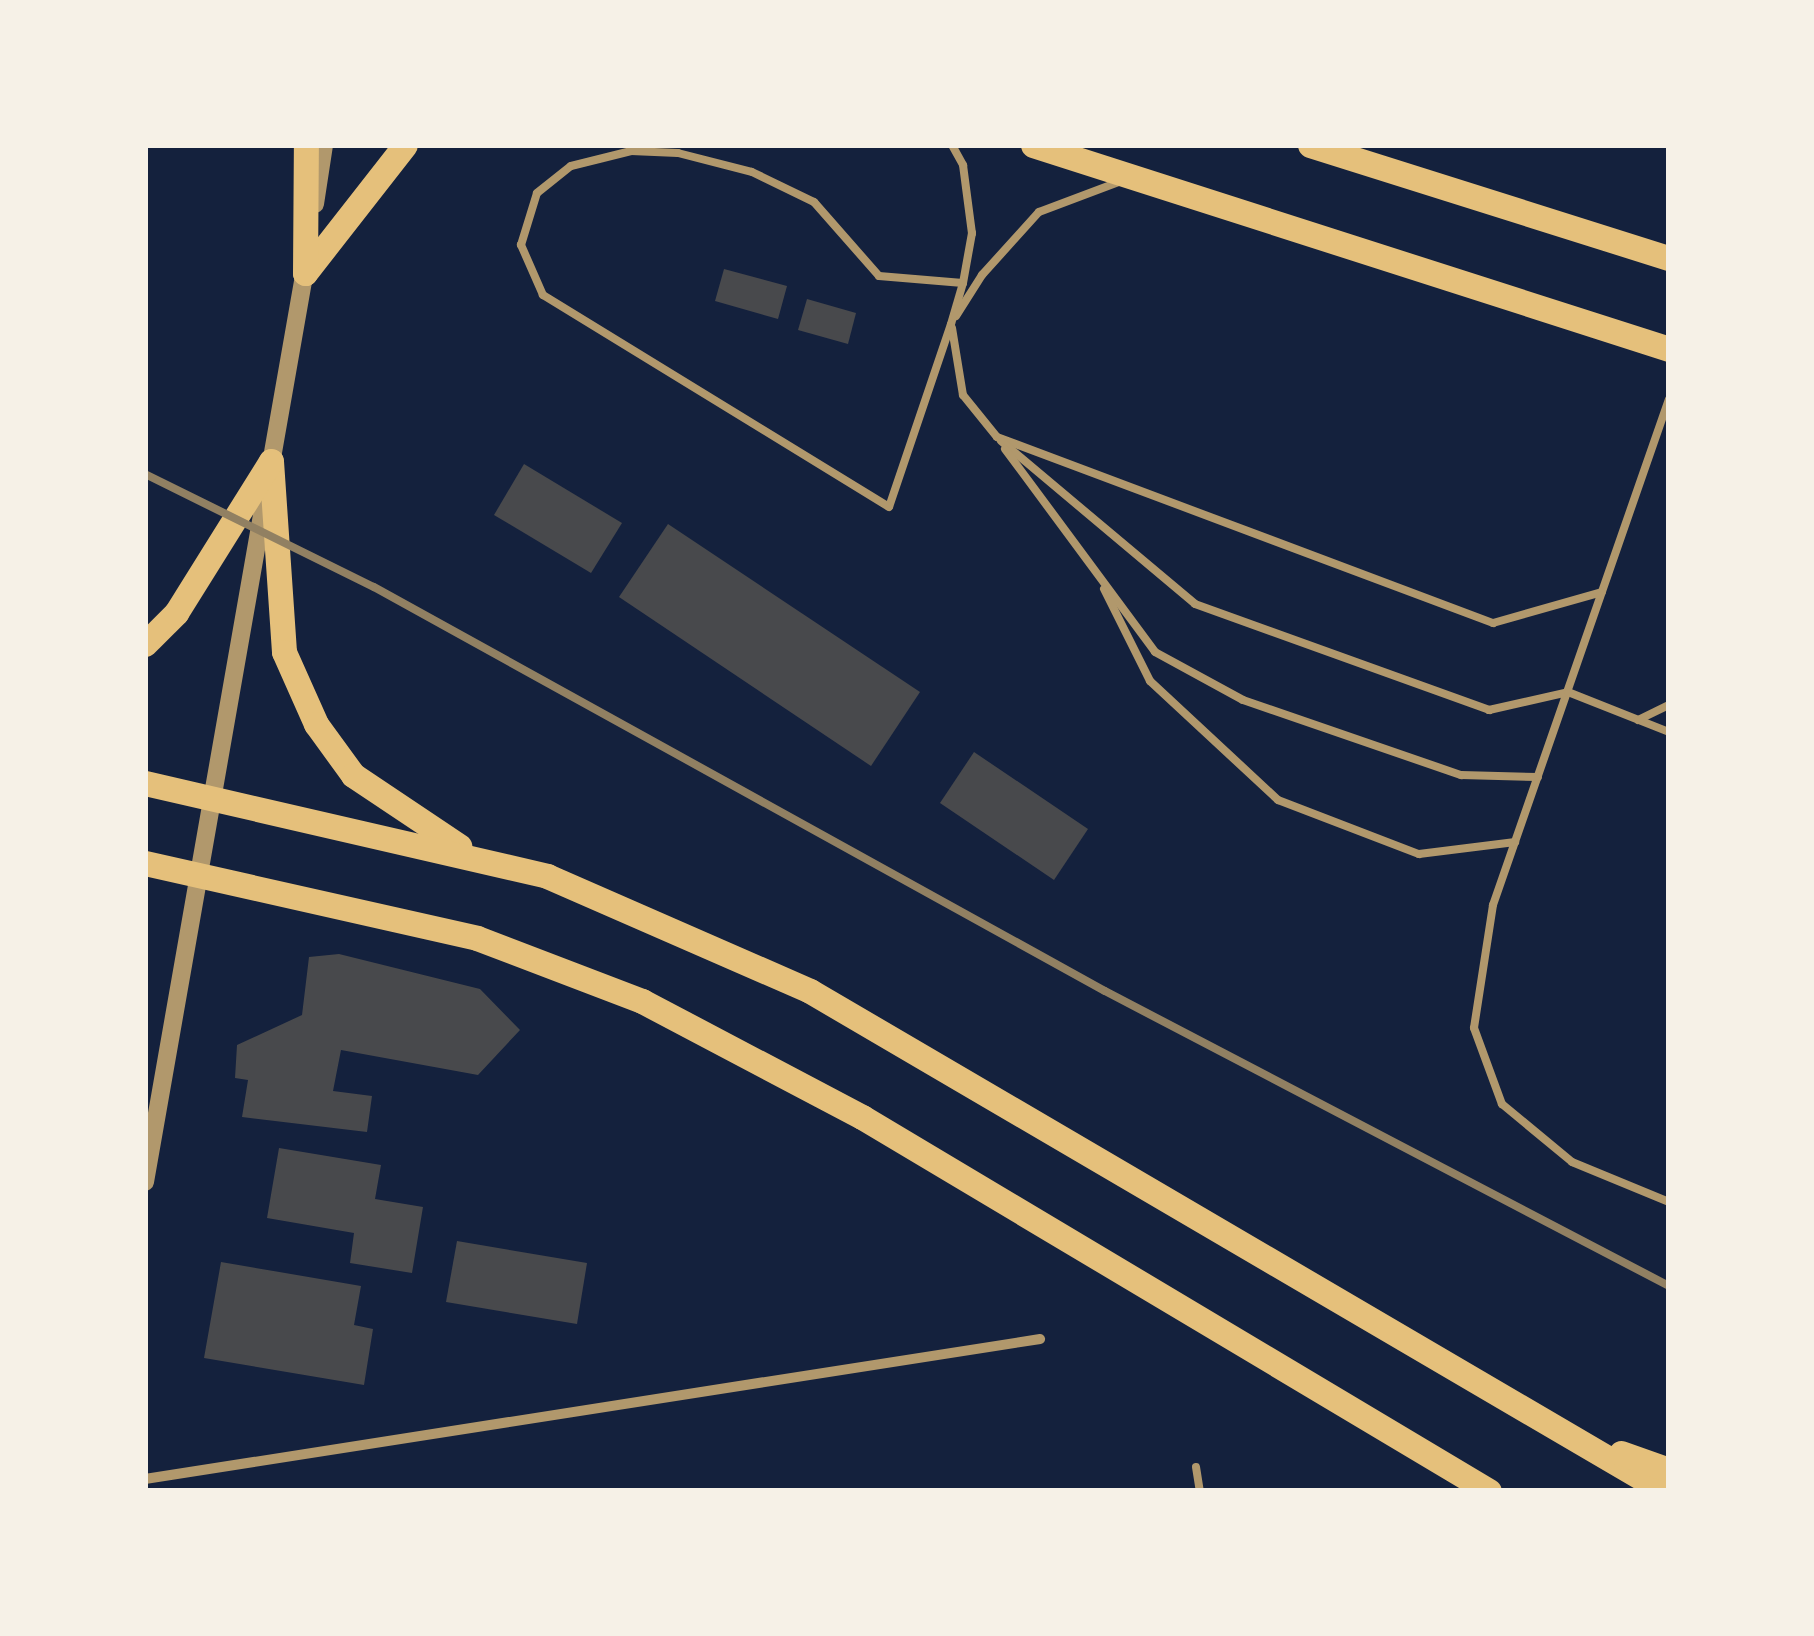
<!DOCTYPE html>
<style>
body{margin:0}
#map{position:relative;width:1814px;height:1636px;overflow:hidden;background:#14213d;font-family:Literata,serif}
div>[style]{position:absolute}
.building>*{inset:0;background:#48494c}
.service>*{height:8px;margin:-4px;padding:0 4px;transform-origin:4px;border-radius:4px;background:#b1986c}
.minor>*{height:10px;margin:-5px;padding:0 5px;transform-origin:5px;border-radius:5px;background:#b1986c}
.tertiary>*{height:18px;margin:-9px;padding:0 9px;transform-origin:9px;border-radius:9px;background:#b1986c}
.primary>*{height:25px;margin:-12.5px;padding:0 12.5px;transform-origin:12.5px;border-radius:12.5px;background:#e5c07b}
.rail>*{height:8px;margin:-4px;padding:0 4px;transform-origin:4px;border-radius:4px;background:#918062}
span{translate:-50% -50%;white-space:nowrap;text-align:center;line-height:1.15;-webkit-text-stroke:8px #f6f1e7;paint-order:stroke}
.frame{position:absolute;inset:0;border:148px solid #f6f1e7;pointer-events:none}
</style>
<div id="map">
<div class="building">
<i style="clip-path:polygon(724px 269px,787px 286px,778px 319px,715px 301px)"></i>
<i style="clip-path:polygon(807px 299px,856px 313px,848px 344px,798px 330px)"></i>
<i style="clip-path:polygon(524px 464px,622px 523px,591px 573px,494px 515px)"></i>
<i style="clip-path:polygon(668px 524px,920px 692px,871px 766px,619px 597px)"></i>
<i style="clip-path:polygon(974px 752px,1088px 829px,1054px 880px,940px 803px)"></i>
<i style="clip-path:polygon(339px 954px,480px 989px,520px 1030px,478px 1075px,341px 1050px,333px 1091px,372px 1096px,367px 1132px,242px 1117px,248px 1080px,235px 1078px,237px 1045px,302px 1015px,309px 957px)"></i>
<i style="clip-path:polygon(279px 1148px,381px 1165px,375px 1199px,423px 1207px,412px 1273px,350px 1263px,354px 1233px,267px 1218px)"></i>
<i style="clip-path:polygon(457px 1241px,587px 1263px,577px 1324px,446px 1302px)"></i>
<i style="clip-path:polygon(221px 1262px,361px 1286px,354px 1325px,373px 1329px,364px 1385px,204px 1358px)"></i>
</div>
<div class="service">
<i style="left:952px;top:145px;width:23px;rotate:61deg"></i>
<i style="left:963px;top:165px;width:69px;rotate:82.5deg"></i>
<i style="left:972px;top:233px;width:51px;rotate:100.2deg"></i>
<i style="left:963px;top:283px;width:43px;rotate:106.3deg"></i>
<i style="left:951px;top:324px;width:193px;rotate:108.7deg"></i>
<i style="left:889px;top:507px;width:406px;rotate:-148.5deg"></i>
<i style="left:543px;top:295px;width:55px;rotate:-113.7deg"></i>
<i style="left:521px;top:245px;width:54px;rotate:-72.9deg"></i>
<i style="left:537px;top:193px;width:43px;rotate:-38.5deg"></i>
<i style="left:571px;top:166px;width:62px;rotate:-14deg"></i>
<i style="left:631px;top:151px;width:47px;rotate:2.4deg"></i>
<i style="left:678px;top:153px;width:76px;rotate:14.4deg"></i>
<i style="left:752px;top:172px;width:69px;rotate:25.8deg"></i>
<i style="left:814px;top:202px;width:98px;rotate:48.7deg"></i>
<i style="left:879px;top:276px;width:84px;rotate:4.8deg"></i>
<i style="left:956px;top:316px;width:49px;rotate:-57.6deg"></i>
<i style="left:982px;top:275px;width:85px;rotate:-47.9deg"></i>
<i style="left:1039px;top:212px;width:88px;rotate:-20.7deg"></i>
<i style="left:952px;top:328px;width:68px;rotate:80.7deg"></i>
<i style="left:963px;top:395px;width:54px;rotate:51deg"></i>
<i style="left:997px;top:437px;width:530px;rotate:20.56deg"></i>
<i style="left:1493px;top:623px;width:113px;rotate:-15.9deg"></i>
<i style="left:1669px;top:399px;width:536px;rotate:109.18deg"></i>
<i style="left:1493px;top:905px;width:124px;rotate:98.8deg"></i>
<i style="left:1474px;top:1028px;width:81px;rotate:69.8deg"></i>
<i style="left:1502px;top:1104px;width:91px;rotate:39.6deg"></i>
<i style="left:1572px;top:1162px;width:105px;rotate:22.4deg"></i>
<i style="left:1001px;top:441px;width:253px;rotate:40deg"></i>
<i style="left:1195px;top:604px;width:313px;rotate:19.8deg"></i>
<i style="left:1489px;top:710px;width:81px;rotate:-12.8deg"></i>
<i style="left:1568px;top:692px;width:109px;rotate:21.6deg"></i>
<i style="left:1005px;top:449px;width:252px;rotate:53.5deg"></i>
<i style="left:1155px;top:652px;width:100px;rotate:28.6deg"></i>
<i style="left:1243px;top:700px;width:231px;rotate:19deg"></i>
<i style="left:1461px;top:775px;width:77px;rotate:1.5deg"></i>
<i style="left:1104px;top:589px;width:103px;rotate:63.4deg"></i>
<i style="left:1150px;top:681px;width:175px;rotate:42.9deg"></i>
<i style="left:1278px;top:800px;width:151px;rotate:21deg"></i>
<i style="left:1419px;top:854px;width:97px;rotate:-7.1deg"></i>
<i style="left:1638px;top:720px;width:34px;rotate:-26deg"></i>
<i style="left:1196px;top:1467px;width:24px;rotate:81deg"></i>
</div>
<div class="minor">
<i style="left:145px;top:1479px;width:906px;rotate:-8.89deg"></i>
</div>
<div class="tertiary">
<i style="left:315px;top:204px;width:60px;rotate:-81.3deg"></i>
<i style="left:145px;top:1182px;width:932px;rotate:-80.05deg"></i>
</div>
<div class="primary">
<i style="left:1033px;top:145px;width:668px;rotate:17.78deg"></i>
<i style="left:1310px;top:145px;width:376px;rotate:17.5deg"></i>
<i style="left:305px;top:273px;width:162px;rotate:-52deg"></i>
<i style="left:305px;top:273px;width:128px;rotate:-89.6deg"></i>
<i style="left:271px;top:461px;width:191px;rotate:86.1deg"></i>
<i style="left:284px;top:652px;width:79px;rotate:66deg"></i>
<i style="left:316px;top:724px;width:63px;rotate:54deg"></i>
<i style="left:353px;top:775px;width:128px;rotate:33.8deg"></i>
<i style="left:145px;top:644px;width:44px;rotate:-45deg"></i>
<i style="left:176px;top:613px;width:179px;rotate:-58deg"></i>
<i style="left:145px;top:783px;width:413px;rotate:13deg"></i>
<i style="left:547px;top:876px;width:287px;rotate:23.6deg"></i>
<i style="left:810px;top:991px;width:990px;rotate:30.35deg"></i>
<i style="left:145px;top:863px;width:340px;rotate:12.7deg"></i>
<i style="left:477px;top:938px;width:177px;rotate:20.9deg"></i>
<i style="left:642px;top:1001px;width:249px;rotate:27.8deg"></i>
<i style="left:862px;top:1117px;width:730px;rotate:30.82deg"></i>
<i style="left:1621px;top:1453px;width:51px;rotate:19.5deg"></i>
</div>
<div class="rail">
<i style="left:145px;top:474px;width:255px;rotate:26.3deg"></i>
<i style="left:374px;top:587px;width:835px;rotate:28.93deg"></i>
<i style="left:1105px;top:991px;width:636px;rotate:27.61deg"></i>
</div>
<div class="frame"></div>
</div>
